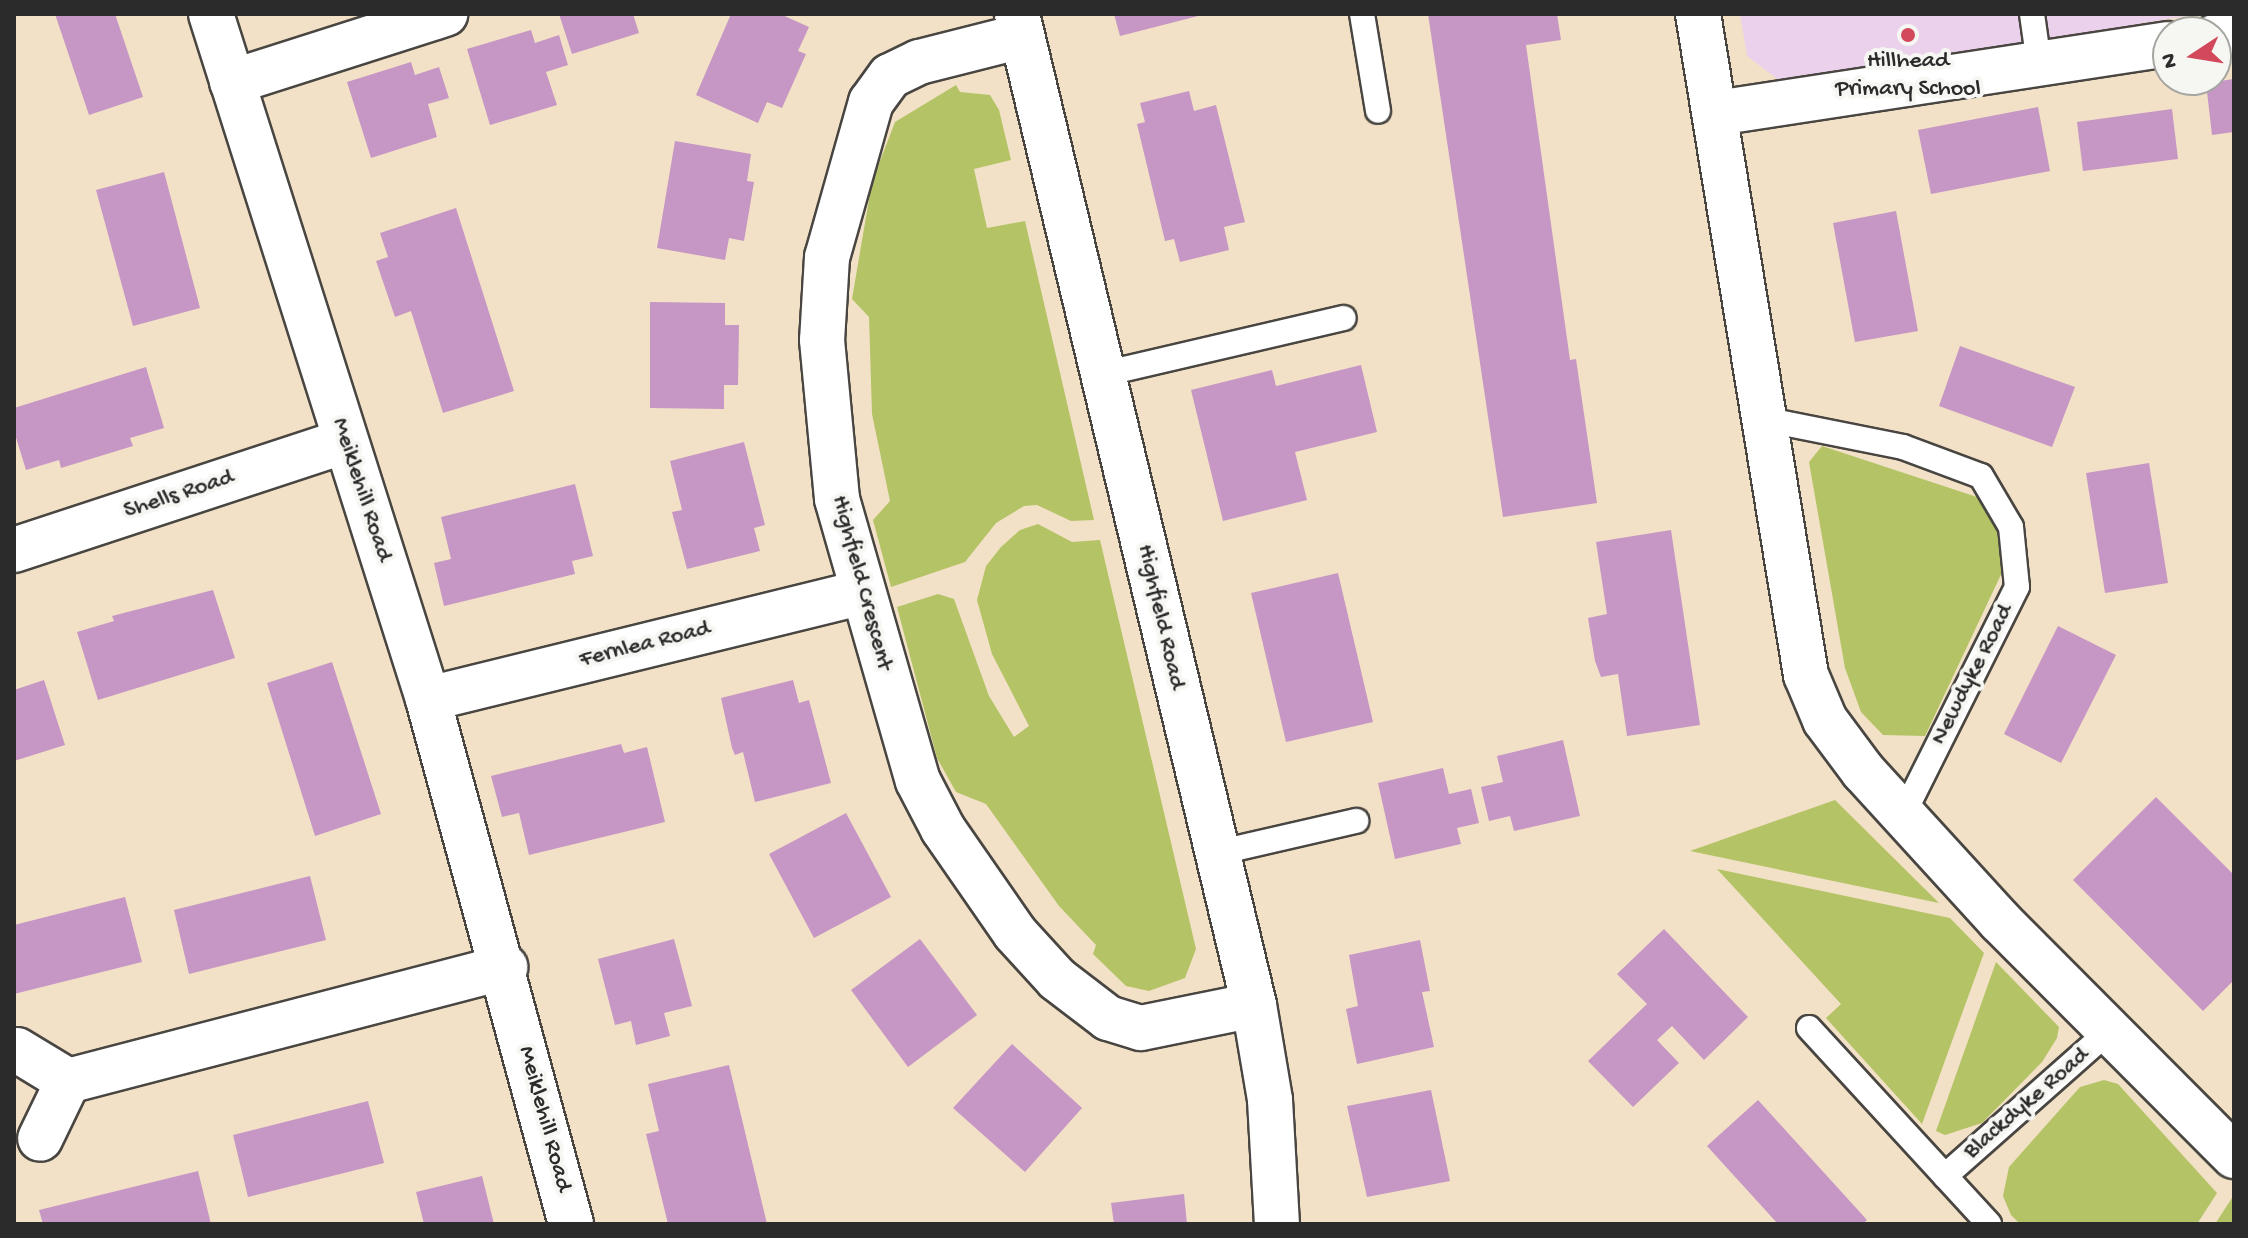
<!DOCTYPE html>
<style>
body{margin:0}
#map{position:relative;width:2248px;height:1238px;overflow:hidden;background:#f2e1c6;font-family:"Gochi Hand",sans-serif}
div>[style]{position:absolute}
.built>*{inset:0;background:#ebd1eb}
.green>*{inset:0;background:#b4c365}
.building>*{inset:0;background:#c696c4}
.roads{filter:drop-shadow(2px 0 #494642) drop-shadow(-2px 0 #494642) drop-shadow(0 2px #494642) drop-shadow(0 -2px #494642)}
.service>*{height:24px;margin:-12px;padding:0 12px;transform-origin:12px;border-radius:12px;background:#fff}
.minor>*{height:44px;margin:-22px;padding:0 22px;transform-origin:22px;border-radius:22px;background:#fff}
.dots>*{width:22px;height:22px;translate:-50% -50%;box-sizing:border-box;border:4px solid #f6f6f2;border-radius:50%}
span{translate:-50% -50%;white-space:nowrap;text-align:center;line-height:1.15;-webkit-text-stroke:8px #f6f6f2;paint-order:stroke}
.poi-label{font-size:24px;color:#2b2b2b}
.street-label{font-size:24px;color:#2b2b2b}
.frame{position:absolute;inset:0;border:16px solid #2b2b2b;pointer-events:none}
.north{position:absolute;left:2152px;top:16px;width:80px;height:80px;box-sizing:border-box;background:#f6f6f2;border:2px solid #a5a5a2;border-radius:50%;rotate:258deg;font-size:22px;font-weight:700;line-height:32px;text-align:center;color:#2b2b2b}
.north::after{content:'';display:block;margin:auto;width:28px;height:36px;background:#d1495b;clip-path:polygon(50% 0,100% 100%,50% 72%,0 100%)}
</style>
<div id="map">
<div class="built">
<i style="clip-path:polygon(1740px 14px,2197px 14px,1784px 84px,1747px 56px)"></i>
</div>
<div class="green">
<i style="clip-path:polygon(956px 85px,960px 92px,990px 95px,999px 110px,1011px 160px,974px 169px,987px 228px,1025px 221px,1094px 520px,1071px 521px,1037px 505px,1024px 506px,996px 523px,965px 562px,891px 587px,873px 520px,890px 501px,872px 414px,869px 317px,852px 299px,872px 182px,895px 122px)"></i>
<i style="clip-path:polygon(1822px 446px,1983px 499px,2003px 531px,2005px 566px,1925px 736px,1883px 735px,1861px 712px,1845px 668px,1809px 462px)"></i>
<i style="clip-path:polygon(1038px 524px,1072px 542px,1100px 540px,1196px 949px,1185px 978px,1149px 991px,1126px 986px,1093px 954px,1096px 945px,1059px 906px,986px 804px,956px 792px,937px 758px,897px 607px,938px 594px,954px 599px,989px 696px,1014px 737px,1029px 726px,992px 654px,977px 600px,986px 566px,1001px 547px,1020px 530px)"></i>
<i style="clip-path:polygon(1835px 800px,1939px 903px,1690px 851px)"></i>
<i style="clip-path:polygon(1717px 869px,1950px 918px,1984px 953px,1922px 1124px,1826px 1018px,1841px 1004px)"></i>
<i style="clip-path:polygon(1996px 962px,2059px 1027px,2057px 1038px,2042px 1062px,1982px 1123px,1945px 1135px,1936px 1131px)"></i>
<i style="clip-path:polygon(2104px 1080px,2118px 1084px,2217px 1193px,2197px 1224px,2020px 1224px,2011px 1215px,2003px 1196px,2009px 1167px,2080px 1087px)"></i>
<i style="clip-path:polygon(2234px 1195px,2234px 1224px,2215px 1224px)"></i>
</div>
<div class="building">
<i style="clip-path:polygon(55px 14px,115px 14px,143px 97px,89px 115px)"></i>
<i style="clip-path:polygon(559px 14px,633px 14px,639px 33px,572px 54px)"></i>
<i style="clip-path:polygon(731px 14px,780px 14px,809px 27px,798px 51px,806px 54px,782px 108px,767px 102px,758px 123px,696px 95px)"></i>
<i style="clip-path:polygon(1114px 14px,1201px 14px,1202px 15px,1120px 36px)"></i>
<i style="clip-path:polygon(1428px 14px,1557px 14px,1561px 40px,1526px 45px,1570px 360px,1576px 359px,1597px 503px,1503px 517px)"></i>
<i style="clip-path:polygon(531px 30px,535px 43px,559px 35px,568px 65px,546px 72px,557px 105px,490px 125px,467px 49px)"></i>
<i style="clip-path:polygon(411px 62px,415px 75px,439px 67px,449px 98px,428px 104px,437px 137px,371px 158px,347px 82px)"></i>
<i style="clip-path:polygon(2234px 79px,2234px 132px,2212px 135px,2206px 83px)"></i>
<i style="clip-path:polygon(1189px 91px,1194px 111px,1216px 105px,1245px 222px,1224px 227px,1229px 250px,1180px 262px,1174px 239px,1165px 241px,1137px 124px,1145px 122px,1140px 103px)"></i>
<i style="clip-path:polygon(2038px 107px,2050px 171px,1931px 194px,1918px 130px)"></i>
<i style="clip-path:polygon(2172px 109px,2178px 159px,2083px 171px,2077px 122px)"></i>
<i style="clip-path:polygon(675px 141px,751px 154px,747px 181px,754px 182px,744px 241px,729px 238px,725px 260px,657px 248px)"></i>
<i style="clip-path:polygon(164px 172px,200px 308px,133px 326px,96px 190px)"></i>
<i style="clip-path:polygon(456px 208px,514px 391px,443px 413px,411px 311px,395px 317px,376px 261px,388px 257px,380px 233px)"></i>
<i style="clip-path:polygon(1896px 211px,1918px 331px,1855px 342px,1833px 223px)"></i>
<i style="clip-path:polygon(650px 302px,725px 303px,725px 325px,739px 325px,738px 385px,724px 385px,724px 409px,650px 408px)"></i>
<i style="clip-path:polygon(1960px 346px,2075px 387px,2052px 447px,1939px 406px)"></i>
<i style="clip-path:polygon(1361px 365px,1377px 432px,1295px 452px,1307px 500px,1223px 521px,1191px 390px,1272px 370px,1276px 386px)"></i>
<i style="clip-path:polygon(146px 367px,164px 428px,130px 438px,133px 446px,61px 468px,59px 460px,26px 470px,14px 431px,14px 408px)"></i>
<i style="clip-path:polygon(744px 442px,765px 525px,754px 528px,760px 551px,687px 569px,672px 512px,682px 510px,670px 461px)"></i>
<i style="clip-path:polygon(2149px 463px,2168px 583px,2105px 593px,2086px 473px)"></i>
<i style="clip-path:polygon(575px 484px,593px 556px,572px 561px,575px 574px,444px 606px,434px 563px,451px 559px,441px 517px)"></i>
<i style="clip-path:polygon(1671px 530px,1700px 725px,1627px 736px,1618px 674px,1601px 677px,1595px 661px,1588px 618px,1607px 614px,1596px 542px)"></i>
<i style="clip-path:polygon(1338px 573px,1373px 722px,1286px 742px,1251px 593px)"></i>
<i style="clip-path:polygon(213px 590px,235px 658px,98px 700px,77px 632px,114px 621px,112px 616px)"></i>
<i style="clip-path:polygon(2058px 626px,2116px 655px,2061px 763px,2004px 734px)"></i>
<i style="clip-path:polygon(332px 662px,381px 814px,315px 836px,267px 683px)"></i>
<i style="clip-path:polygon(44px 680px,65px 745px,14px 761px,14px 690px)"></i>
<i style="clip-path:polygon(793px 680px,799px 703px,809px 700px,831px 783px,755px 802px,743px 752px,735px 755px,732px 748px,721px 698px)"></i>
<i style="clip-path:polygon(1563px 740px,1580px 816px,1514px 831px,1510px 816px,1489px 821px,1481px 787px,1503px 782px,1497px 756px)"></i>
<i style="clip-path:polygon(621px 744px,624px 753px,647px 747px,665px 822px,529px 855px,519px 813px,502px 817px,491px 776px)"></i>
<i style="clip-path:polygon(1443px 768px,1449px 794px,1471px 789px,1479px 823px,1457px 828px,1461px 844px,1395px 859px,1378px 783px)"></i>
<i style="clip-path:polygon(2156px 797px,2234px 875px,2234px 980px,2203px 1011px,2073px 880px)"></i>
<i style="clip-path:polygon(846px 813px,891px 897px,814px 938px,769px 854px)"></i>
<i style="clip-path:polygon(310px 876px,326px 940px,189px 974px,174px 910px)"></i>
<i style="clip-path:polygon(125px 897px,142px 962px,14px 994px,14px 925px)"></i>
<i style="clip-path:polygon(1664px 929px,1748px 1017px,1704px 1060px,1672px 1026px,1657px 1040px,1679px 1063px,1633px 1107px,1588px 1061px,1647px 1004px,1617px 974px)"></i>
<i style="clip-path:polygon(674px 939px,692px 1006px,664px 1013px,670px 1036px,636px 1045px,631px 1021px,615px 1025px,598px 959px)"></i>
<i style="clip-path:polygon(920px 939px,977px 1015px,908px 1067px,851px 990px)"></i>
<i style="clip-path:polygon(1420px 940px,1430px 991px,1422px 992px,1434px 1047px,1357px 1064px,1346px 1009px,1358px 1006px,1349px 955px)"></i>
<i style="clip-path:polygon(1012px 1044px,1082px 1108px,1025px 1172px,953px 1108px)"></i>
<i style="clip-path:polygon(729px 1065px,767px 1224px,668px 1224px,646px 1134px,659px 1131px,648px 1084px)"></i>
<i style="clip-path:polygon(1431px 1090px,1450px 1181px,1367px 1197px,1347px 1106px)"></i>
<i style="clip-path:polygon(1758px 1100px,1867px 1220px,1863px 1224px,1778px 1224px,1707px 1146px)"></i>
<i style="clip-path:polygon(368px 1101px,384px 1163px,248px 1197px,233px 1135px)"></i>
<i style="clip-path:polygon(198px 1171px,211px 1224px,43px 1224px,39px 1210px)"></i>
<i style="clip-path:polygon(482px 1176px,494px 1224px,424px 1224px,416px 1192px)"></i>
<i style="clip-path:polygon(1184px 1194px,1187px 1224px,1114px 1224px,1111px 1203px)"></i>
</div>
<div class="roads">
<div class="service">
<i style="left:1362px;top:14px;width:98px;rotate:80.6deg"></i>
<i style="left:2032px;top:14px;width:50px;rotate:82deg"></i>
<i style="left:1103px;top:374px;width:247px;rotate:-13.1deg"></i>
<i style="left:1763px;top:419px;width:143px;rotate:11.3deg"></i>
<i style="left:1903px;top:447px;width:83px;rotate:20.4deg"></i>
<i style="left:1981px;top:476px;width:59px;rotate:59.5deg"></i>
<i style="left:2011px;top:527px;width:60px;rotate:84.3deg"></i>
<i style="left:2017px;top:587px;width:255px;rotate:116.6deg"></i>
<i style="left:1216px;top:853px;width:144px;rotate:-12.9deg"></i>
<i style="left:1809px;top:1028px;width:266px;rotate:47.4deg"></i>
<i style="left:1945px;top:1176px;width:217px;rotate:-41.5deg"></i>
</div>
<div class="minor">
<i style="left:211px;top:14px;width:719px;rotate:72.42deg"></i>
<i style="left:428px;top:699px;width:544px;rotate:74.76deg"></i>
<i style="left:1017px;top:14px;width:1019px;rotate:76.55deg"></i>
<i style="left:1254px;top:1005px;width:96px;rotate:80.4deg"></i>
<i style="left:1270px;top:1100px;width:124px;rotate:86.8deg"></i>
<i style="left:1698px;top:14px;width:670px;rotate:80.72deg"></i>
<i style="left:1806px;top:675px;width:49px;rotate:67.1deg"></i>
<i style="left:1825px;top:720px;width:64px;rotate:53.3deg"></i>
<i style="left:1863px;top:771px;width:203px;rotate:47.6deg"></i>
<i style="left:2000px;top:921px;width:332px;rotate:45.1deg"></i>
<i style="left:1022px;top:36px;width:106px;rotate:165.8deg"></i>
<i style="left:919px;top:62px;width:32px;rotate:154deg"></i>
<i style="left:890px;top:76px;width:32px;rotate:126deg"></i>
<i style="left:871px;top:102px;width:161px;rotate:105.8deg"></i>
<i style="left:827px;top:257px;width:83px;rotate:93.4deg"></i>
<i style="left:822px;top:340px;width:160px;rotate:84.6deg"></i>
<i style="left:837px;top:499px;width:293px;rotate:74deg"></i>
<i style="left:918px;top:781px;width:54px;rotate:62.5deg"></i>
<i style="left:943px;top:829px;width:126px;rotate:55.3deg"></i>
<i style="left:1015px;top:933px;width:62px;rotate:47.6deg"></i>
<i style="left:1057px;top:979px;width:64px;rotate:37.4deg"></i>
<i style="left:1108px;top:1018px;width:34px;rotate:17deg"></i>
<i style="left:1141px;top:1028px;width:115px;rotate:-11.5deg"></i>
<i style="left:2216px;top:36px;width:18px;rotate:-9deg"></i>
<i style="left:232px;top:82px;width:224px;rotate:-17.7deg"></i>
<i style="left:1717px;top:113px;width:456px;rotate:-8.7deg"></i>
<i style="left:14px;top:550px;width:348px;rotate:-18.2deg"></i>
<i style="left:428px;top:699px;width:447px;rotate:-13.8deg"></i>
<i style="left:17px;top:1050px;width:60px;rotate:31.3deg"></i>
<i style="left:68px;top:1081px;width:64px;rotate:115.8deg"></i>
<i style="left:68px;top:1081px;width:452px;rotate:-14.6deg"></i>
</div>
</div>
<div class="dots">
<i style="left:1908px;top:35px;background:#d1495b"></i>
</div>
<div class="poi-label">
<span style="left:1908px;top:76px">Hillhead<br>Primary School</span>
</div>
<div class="street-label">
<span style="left:361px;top:490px;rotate:72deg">Meiklehill Road</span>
<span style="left:179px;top:495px;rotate:-18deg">Shells Road</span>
<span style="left:861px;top:583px;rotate:75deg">Highfield Crescent</span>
<span style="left:1160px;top:617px;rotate:77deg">Highfield Road</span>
<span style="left:645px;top:645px;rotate:-14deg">Fernlea Road</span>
<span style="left:1973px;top:675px;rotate:-63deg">Newdyke Road</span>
<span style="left:2027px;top:1104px;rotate:-41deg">Blackdyke Road</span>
<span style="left:544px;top:1119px;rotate:75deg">Meiklehill Road</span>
</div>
<div class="frame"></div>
<div class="north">N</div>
</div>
